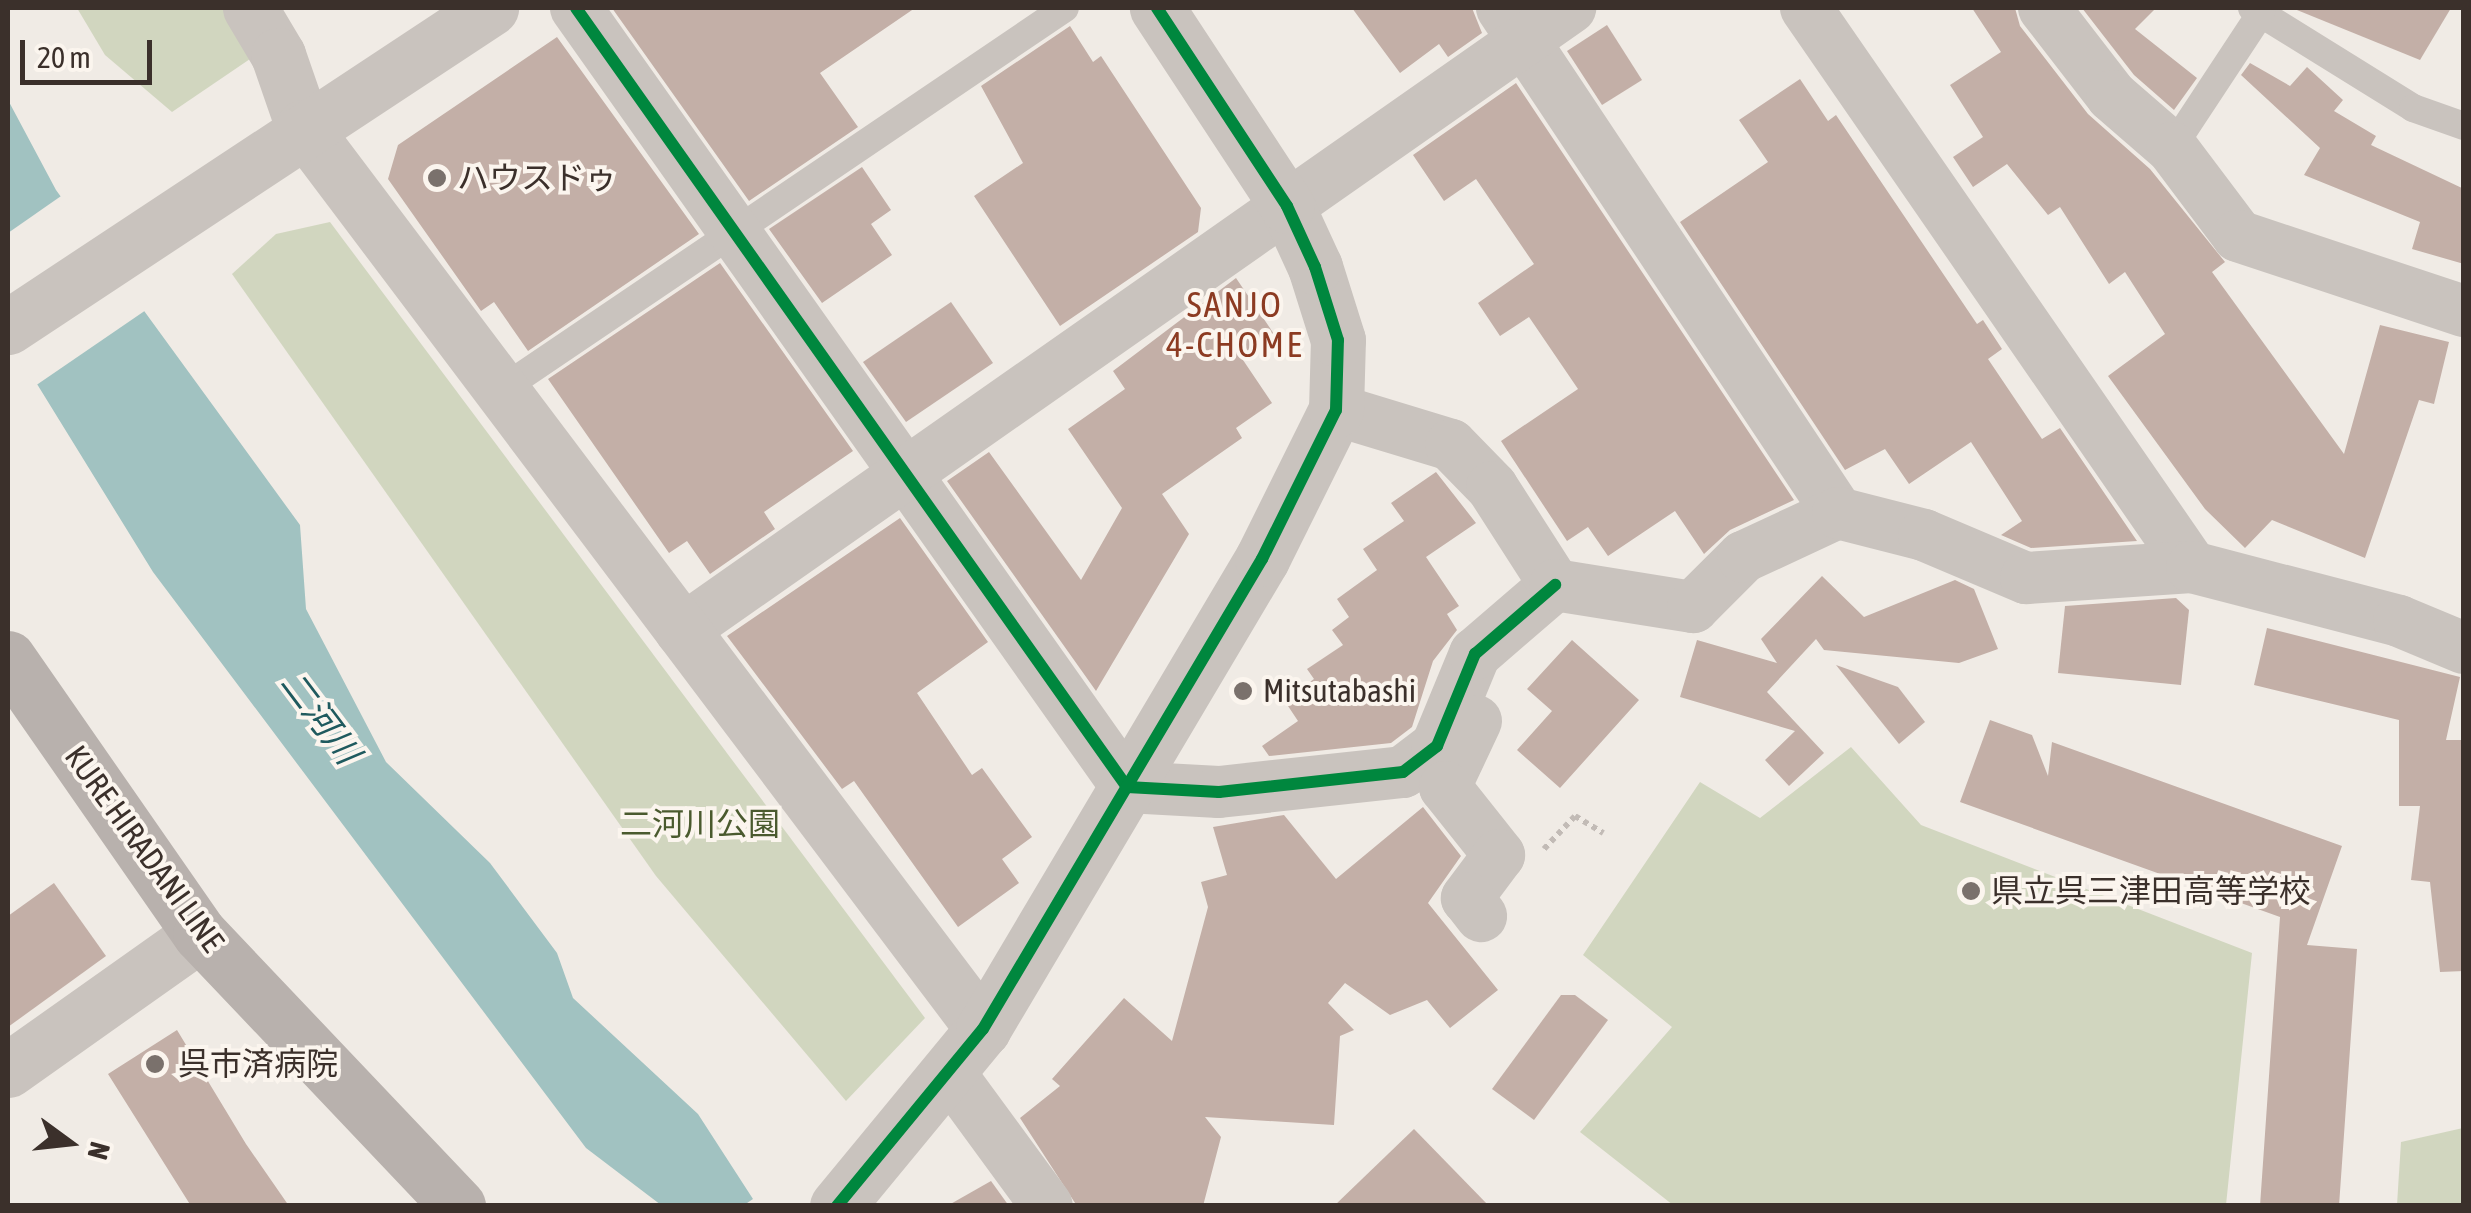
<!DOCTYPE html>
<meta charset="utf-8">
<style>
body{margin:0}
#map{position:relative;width:2471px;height:1213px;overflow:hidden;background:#f0ebe5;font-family:"Asap Condensed","Noto Sans JP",sans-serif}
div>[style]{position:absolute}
.green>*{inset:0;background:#d1d6bf}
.water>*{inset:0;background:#a1c2c1}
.pier>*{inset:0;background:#f0ebe5}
.building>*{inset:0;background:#c3afa7}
.path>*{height:6px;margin-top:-3px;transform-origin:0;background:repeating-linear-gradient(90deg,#c2bbb6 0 5px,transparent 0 10px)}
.service>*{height:28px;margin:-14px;padding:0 14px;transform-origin:14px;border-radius:14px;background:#c9c3be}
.minor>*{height:52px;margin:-26px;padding:0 26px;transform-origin:26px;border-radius:26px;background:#c9c3be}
.tertiary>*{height:55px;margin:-27.5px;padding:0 27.5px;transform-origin:27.5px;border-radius:27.5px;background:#c9c3be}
.primary>*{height:55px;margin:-27.5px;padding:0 27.5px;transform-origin:27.5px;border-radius:27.5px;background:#b8b1ad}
.cycleway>*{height:12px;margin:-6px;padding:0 6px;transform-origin:6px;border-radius:6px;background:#00873e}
.dots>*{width:28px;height:28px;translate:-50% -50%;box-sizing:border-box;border:5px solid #fbf5ee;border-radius:50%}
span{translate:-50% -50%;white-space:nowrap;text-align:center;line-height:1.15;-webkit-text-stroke:8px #fbf5ee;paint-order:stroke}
.poi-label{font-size:32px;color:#3b302b}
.left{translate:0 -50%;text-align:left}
.park-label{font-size:32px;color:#4a5a2e}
.street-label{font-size:32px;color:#3b302b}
.neighbourhood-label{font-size:35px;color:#8c3b22;letter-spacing:2.5px}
.water-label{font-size:35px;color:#1f5a5e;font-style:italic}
.frame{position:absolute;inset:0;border:10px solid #3b302b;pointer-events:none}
.north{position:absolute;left:20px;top:1093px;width:100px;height:100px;-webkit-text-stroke:8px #fbf5ee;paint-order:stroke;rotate:105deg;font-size:28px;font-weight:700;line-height:40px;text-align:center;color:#3b302b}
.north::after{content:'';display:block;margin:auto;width:35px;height:45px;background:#3b302b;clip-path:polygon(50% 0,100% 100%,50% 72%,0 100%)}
.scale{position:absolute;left:20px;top:40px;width:132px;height:45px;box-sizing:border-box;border:5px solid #3b302b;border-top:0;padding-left:12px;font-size:30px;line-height:35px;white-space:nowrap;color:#3b302b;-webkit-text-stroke:8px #fbf5ee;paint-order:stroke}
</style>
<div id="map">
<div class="green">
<i style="clip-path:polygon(77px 8px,224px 8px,250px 59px,172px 112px,105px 55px)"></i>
<i style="clip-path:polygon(330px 222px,925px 1018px,846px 1101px,656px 876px,232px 274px,276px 234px)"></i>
<i style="clip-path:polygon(1851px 747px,1921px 825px,2252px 953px,2226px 1205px,1673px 1205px,1580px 1132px,1672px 1027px,1583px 955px,1700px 782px,1760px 818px)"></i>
<i style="clip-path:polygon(2463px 1128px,2463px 1205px,2397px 1205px,2401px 1142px)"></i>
</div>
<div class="water">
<i style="clip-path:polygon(8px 100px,56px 190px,300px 525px,306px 609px,386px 762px,490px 863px,557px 953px,573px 998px,698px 1114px,753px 1199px,744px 1205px,661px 1205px,586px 1148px,153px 572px,8px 337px)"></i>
</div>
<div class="pier">
<i style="clip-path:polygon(64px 194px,146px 310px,35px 386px,8px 346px,8px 233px)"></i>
</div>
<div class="building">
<i style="clip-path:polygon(612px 8px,915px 8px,820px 73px,858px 127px,749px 201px)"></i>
<i style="clip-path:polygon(1352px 8px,1472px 8px,1482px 33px,1448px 57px,1439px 44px,1400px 73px)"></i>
<i style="clip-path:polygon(1972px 8px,2015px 8px,2020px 26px,2088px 114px,2150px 169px,2225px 262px,2212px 272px,2344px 454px,2380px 325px,2449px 342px,2434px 404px,2419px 400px,2365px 558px,2272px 520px,2245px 548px,2205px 509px,2108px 376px,2165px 334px,2125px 272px,2109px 284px,2060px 207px,2048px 215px,2007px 164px,1973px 187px,1953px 157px,1983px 137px,1950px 85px,2001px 52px)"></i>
<i style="clip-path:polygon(2082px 8px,2156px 8px,2135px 29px,2197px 78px,2174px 110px,2134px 75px)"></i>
<i style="clip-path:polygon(2292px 8px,2451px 8px,2420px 60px)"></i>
<i style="clip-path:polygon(1607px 25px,1642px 80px,1602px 105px,1567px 51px)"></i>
<i style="clip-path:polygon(1070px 26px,1093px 62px,1101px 56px,1201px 208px,1198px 232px,1060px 326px,974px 196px,1023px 163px,981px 86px)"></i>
<i style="clip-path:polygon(557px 37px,699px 234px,528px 351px,494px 302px,481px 311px,388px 179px,398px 145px)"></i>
<i style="clip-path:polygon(2250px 63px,2290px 86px,2307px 67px,2343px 100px,2334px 111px,2376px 136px,2371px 145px,2464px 189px,2464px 264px,2412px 249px,2420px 222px,2304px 175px,2320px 148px,2241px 75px)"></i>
<i style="clip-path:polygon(1800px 79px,1828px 121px,1836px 115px,1977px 324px,1983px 320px,2002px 349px,1988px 359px,2042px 439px,2060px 428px,2137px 541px,2031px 548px,2001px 535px,2022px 521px,1971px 442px,1909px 484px,1885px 449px,1845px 470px,1680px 222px,1768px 162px,1739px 120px)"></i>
<i style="clip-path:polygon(1516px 83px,1794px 500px,1730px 530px,1704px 554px,1675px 511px,1608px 556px,1588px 527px,1567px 541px,1501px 441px,1578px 389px,1529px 317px,1500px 336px,1478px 303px,1534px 264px,1476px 179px,1444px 201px,1413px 155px)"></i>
<i style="clip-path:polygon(862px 167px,891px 210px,871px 224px,892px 255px,822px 303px,769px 229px)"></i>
<i style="clip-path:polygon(720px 263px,853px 451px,764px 512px,775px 529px,710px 574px,687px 541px,669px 553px,548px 379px)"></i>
<i style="clip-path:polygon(1236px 278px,1276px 337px,1243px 360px,1272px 403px,1236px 428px,1242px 438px,1162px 494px,1189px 534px,1096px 691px,947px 481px,989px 452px,1081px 580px,1122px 508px,1068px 429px,1125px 389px,1113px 371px)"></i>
<i style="clip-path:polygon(951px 302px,993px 363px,906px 422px,863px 362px)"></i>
<i style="clip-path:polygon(1436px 472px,1476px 523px,1426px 557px,1459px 606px,1447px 614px,1457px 630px,1433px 661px,1412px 727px,1391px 743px,1269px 756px,1262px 746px,1298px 721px,1284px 700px,1314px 679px,1307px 669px,1343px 645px,1332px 630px,1349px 617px,1337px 599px,1377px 570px,1363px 549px,1404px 521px,1391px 503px)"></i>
<i style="clip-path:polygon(900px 518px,988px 642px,917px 693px,972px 775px,982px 768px,1032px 837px,1002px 859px,1019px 883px,958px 927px,854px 781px,842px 789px,727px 636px)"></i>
<i style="clip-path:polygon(1822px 576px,1864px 617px,1955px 580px,1974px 589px,1998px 649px,1959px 663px,1824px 650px,1816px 639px,1767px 692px,1824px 753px,1789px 786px,1765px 760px,1795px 731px,1680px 697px,1697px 640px,1777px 663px,1761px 639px)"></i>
<i style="clip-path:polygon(2176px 598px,2189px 610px,2181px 685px,2058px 673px,2065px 606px)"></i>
<i style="clip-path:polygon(2267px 628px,2460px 677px,2446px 740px,2464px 740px,2464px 971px,2440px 972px,2430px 882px,2411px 880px,2420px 806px,2399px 806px,2399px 720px,2254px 685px)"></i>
<i style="clip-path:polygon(1572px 640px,1639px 700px,1560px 788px,1517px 750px,1552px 711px,1527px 689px)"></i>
<i style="clip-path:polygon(1836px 665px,1898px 687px,1925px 722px,1899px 744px)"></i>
<i style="clip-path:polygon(1990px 720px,2032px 735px,2048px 776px,2052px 742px,2342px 846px,2307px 945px,2357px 949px,2339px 1206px,2260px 1206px,2280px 917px,1960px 802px)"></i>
<i style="clip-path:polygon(1423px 807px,1461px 856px,1428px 903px,1498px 990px,1450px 1028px,1427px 1000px,1390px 1015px,1345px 983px,1328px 1003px,1354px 1030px,1340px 1036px,1334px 1125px,1205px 1117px,1221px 1137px,1203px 1206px,1077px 1206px,1020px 1118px,1060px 1086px,1052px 1079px,1124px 998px,1172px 1041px,1208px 907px,1201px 882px,1227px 875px,1213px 827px,1284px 815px,1336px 879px)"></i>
<i style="clip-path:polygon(54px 883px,106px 956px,8px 1027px,8px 916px)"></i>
<i style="clip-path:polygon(1561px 995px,1575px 995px,1608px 1020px,1534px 1120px,1492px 1089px)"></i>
<i style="clip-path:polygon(177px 1030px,246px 1144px,289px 1206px,191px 1206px,108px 1074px)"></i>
<i style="clip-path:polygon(1414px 1129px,1489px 1206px,1334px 1206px)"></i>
<i style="clip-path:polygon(991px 1181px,1009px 1206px,947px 1206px)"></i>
</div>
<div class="path">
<i style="left:1544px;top:849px;width:45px;rotate:-46.8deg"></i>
<i style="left:1575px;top:816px;width:33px;rotate:31deg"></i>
</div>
<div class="service">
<i style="left:2252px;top:8px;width:190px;rotate:31.8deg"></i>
<i style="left:2413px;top:108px;width:54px;rotate:19.4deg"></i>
<i style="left:2172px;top:148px;width:162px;rotate:-56.6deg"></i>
<i style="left:501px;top:390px;width:681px;rotate:-34.11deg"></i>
</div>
<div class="minor">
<i style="left:576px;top:8px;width:954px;rotate:54.73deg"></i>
<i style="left:1127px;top:787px;width:92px;rotate:3.1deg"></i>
<i style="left:1219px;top:792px;width:185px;rotate:-6.2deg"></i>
<i style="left:1403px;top:772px;width:43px;rotate:-37.4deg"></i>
<i style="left:1437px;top:746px;width:100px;rotate:-67.6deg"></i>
<i style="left:1475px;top:654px;width:106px;rotate:-40.8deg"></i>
<i style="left:1502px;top:8px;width:607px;rotate:56.36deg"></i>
<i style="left:1806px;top:8px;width:679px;rotate:55.37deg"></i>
<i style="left:2044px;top:8px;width:111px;rotate:52.3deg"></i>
<i style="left:2112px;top:96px;width:79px;rotate:40.9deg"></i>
<i style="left:2172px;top:148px;width:110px;rotate:53.1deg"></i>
<i style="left:2238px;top:236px;width:238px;rotate:18.4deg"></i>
<i style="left:1336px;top:410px;width:120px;rotate:16.9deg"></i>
<i style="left:1451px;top:445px;width:59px;rotate:45.7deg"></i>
<i style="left:1492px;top:487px;width:117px;rotate:57.3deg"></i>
<i style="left:1555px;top:585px;width:140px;rotate:9.1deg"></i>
<i style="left:1693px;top:607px;width:71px;rotate:-45deg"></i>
<i style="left:1743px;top:557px;width:105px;rotate:-24.9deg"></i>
<i style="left:1838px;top:513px;width:89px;rotate:14.3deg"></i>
<i style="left:1924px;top:535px;width:111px;rotate:22.9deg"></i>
<i style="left:2026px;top:578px;width:166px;rotate:-3.8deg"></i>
<i style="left:2192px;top:567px;width:214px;rotate:14.6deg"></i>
<i style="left:2399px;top:621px;width:70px;rotate:22.6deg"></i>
<i style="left:681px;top:631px;width:1086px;rotate:-35.02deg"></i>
<i style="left:1476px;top:721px;width:73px;rotate:115.2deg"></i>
<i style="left:1445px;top:787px;width:87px;rotate:51.5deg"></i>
<i style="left:1499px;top:855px;width:54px;rotate:126.7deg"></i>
<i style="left:1467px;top:898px;width:23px;rotate:52deg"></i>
<i style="left:951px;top:1075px;width:162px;rotate:53.8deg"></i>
</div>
<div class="tertiary">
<i style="left:250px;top:8px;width:55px;rotate:59.2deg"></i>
<i style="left:278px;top:55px;width:76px;rotate:70.9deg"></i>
<i style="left:303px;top:127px;width:1130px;rotate:52.99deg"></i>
<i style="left:8px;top:327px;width:579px;rotate:-33.44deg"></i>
<i style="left:8px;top:1070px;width:235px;rotate:-35.3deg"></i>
<i style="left:837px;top:1206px;width:229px;rotate:-50.5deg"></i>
<i style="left:983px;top:1029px;width:547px;rotate:-59.31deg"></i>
<i style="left:1262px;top:559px;width:166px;rotate:-63.6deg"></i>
<i style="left:1336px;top:410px;width:70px;rotate:-88.4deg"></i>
<i style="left:1338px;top:340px;width:77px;rotate:-107.5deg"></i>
<i style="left:1315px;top:267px;width:67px;rotate:-114.7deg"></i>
<i style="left:1287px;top:206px;width:237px;rotate:-123.3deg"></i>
</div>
<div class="primary">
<i style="left:8px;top:658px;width:336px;rotate:55.2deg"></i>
<i style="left:200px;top:934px;width:375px;rotate:46.5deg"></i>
</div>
<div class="cycleway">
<i style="left:576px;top:8px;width:954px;rotate:54.73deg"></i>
<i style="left:1127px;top:787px;width:92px;rotate:3.1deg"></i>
<i style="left:1219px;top:792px;width:185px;rotate:-6.2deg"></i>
<i style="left:1403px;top:772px;width:43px;rotate:-37.4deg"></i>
<i style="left:1437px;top:746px;width:100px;rotate:-67.6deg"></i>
<i style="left:1475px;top:654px;width:106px;rotate:-40.8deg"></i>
<i style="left:837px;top:1206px;width:229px;rotate:-50.5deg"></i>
<i style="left:983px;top:1029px;width:547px;rotate:-59.31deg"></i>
<i style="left:1262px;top:559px;width:166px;rotate:-63.6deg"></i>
<i style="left:1336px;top:410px;width:70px;rotate:-88.4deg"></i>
<i style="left:1338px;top:340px;width:77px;rotate:-107.5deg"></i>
<i style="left:1315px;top:267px;width:67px;rotate:-114.7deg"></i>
<i style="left:1287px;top:206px;width:237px;rotate:-123.3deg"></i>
</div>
<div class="dots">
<i style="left:437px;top:178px;background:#7a716c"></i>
<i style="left:1243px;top:691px;background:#7a716c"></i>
<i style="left:1971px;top:891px;background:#7a716c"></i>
<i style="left:155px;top:1064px;background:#7a716c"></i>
</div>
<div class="poi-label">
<span class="left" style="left:457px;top:178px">ハウスドゥ</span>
<span class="left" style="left:1263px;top:691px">Mitsutabashi</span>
<span class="left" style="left:1991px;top:891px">県立呉三津田高等学校</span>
<span class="left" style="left:178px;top:1064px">呉市済病院</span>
</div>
<div class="park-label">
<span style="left:700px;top:824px">二河川公園</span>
</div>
<div class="street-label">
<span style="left:144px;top:849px;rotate:54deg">KURE HIRADANI LINE</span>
</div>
<div class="neighbourhood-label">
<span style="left:1235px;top:324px">SANJO<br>4-CHOME</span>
</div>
<div class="water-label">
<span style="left:321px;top:717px;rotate:53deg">二河川</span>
</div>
<div class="frame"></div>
<div class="north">N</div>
<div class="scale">20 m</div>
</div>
